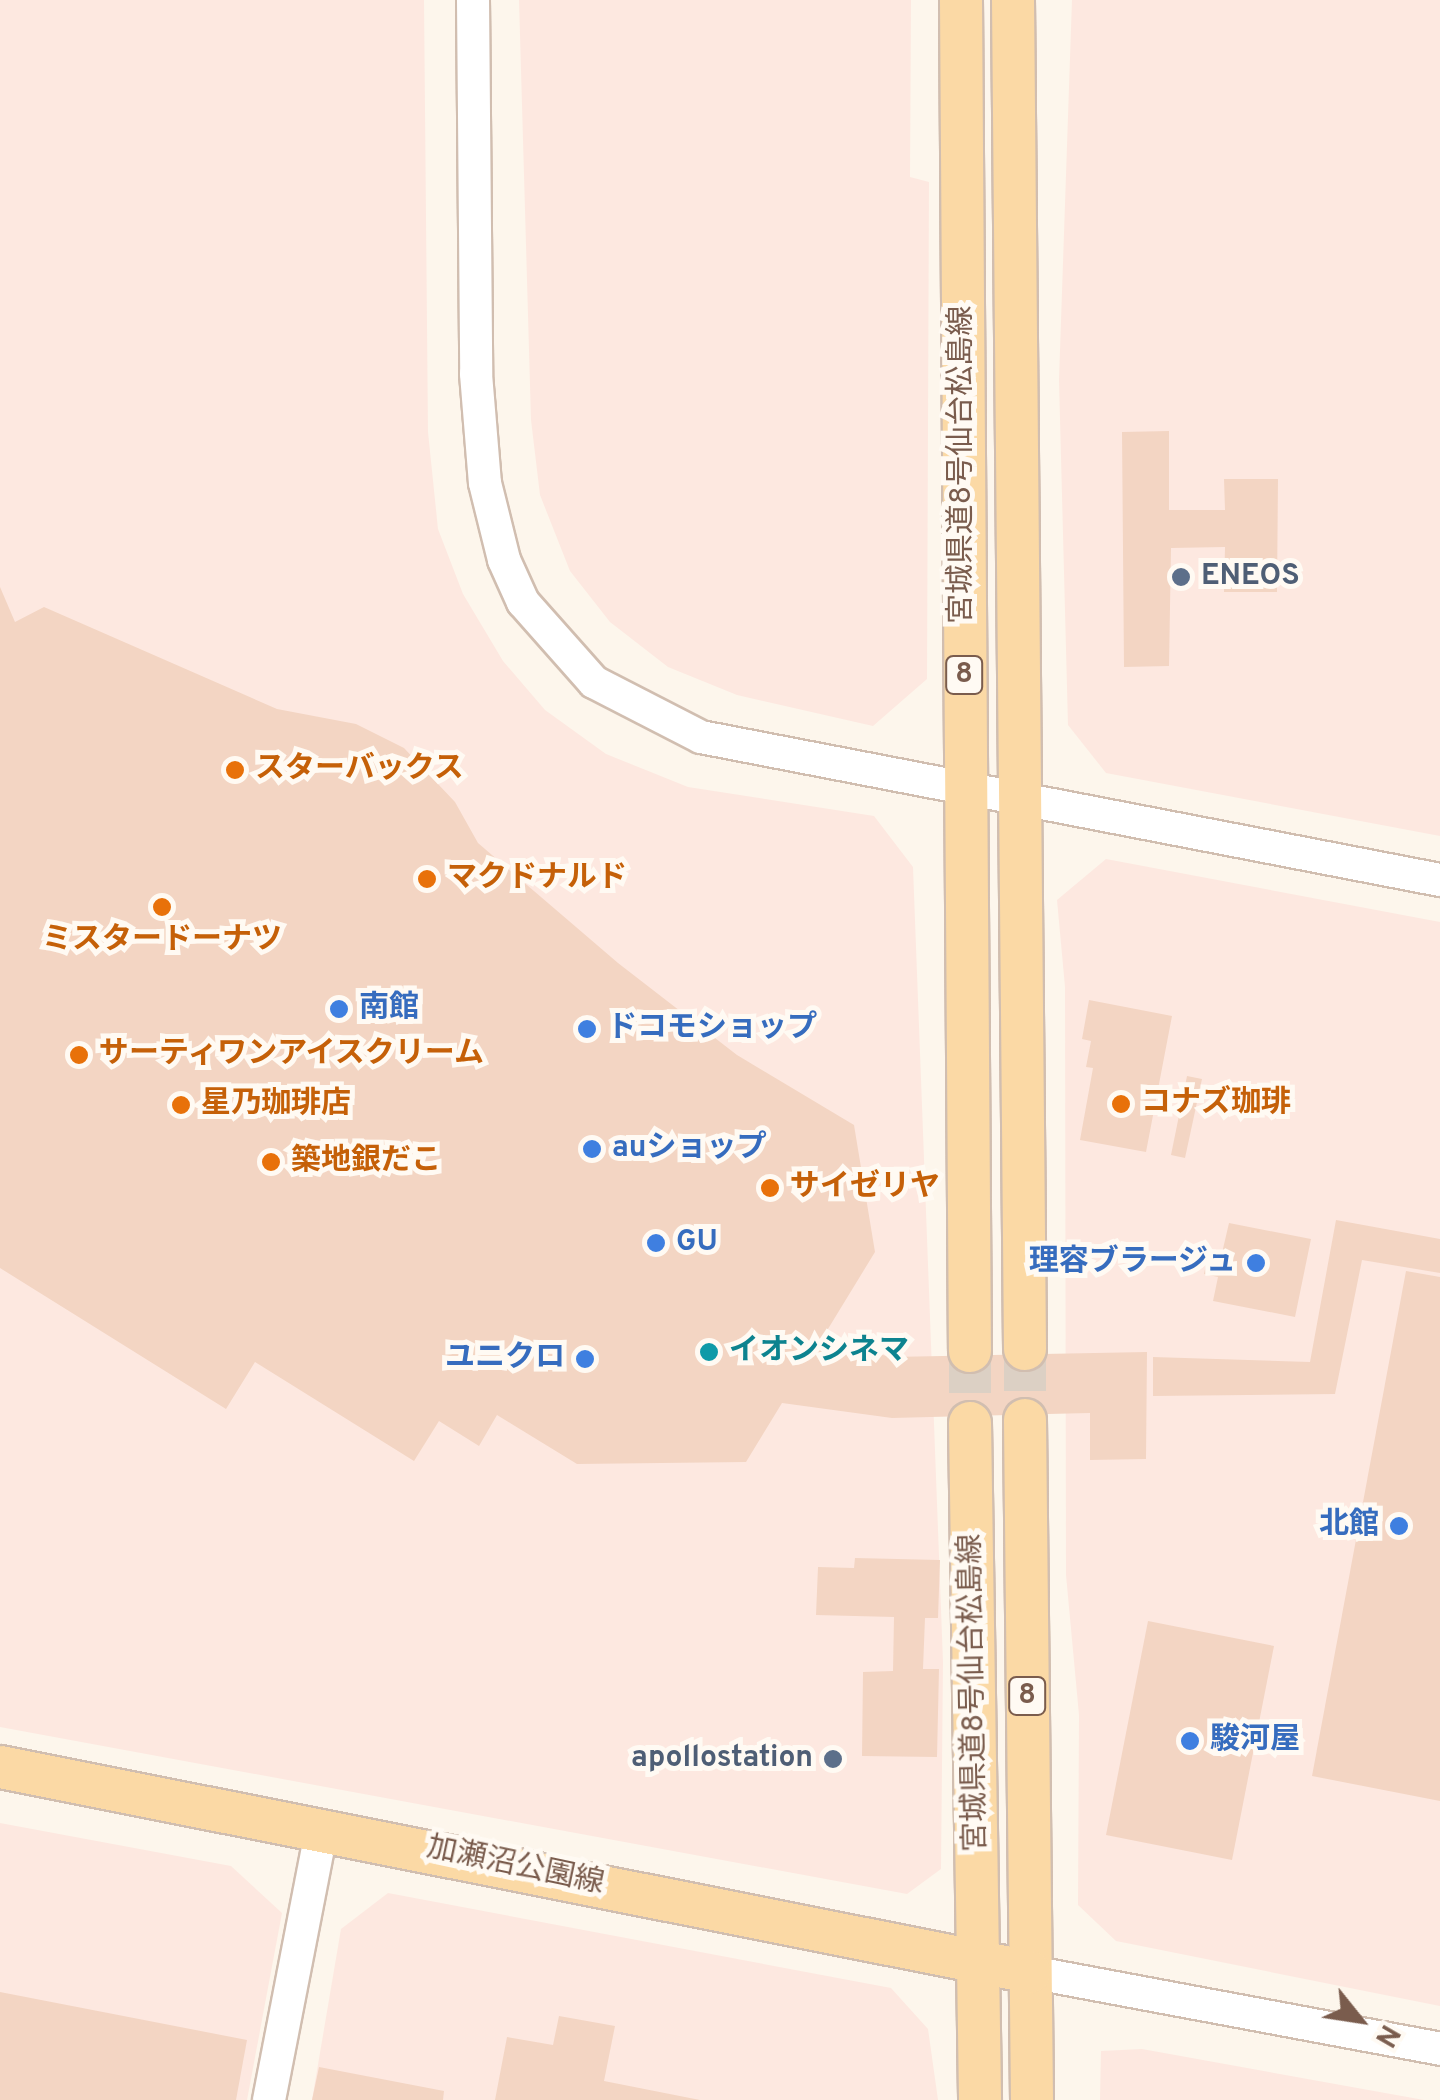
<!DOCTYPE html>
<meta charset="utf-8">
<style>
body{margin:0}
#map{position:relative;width:1440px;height:2100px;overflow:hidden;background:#fdf6ec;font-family:Overpass,"Noto Sans JP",sans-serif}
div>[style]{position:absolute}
.commercial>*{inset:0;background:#fde8e0}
.building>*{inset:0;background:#f3d5c3}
.major-tunnel>*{height:42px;margin-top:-21px;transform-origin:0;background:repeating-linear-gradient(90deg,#dcd0c4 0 42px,transparent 0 63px)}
.roads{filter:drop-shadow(2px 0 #d1beb0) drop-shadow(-2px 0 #d1beb0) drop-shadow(0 2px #d1beb0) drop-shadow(0 -2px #d1beb0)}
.minor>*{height:32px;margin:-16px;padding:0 16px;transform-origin:16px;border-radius:16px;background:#fff}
.major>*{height:42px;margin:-21px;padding:0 21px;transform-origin:21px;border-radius:21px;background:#fbd9a5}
.dots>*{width:28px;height:28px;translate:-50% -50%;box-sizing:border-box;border:5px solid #fffaf3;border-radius:50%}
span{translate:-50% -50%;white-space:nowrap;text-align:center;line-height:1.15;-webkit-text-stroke:10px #fffaf3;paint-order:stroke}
.shield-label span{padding:2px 8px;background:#fffaf3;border:2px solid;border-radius:8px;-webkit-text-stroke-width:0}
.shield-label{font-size:28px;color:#7a5c4d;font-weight:700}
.street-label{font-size:30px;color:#7a5c4d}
.service-label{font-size:30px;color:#4e5e75;font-weight:700}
.left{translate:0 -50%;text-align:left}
.right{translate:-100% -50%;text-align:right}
.food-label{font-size:30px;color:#c56008;font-weight:700}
.shop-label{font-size:30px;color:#366cbe;font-weight:700}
.culture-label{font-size:30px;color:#0d838f;font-weight:700}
.north{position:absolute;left:1310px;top:1970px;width:100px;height:100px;-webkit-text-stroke:8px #fffaf3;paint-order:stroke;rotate:120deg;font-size:28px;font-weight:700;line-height:40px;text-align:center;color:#7a5c4d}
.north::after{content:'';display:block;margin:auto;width:35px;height:45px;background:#7a5c4d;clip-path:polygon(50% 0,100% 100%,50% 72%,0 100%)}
</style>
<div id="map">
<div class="commercial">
<i style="clip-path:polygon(0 0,424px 0,428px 432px,438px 529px,463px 594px,503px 661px,545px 710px,606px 754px,688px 787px,874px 816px,913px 867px,943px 1662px,941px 1869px,907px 1894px,0 1727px)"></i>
<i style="clip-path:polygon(519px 0,911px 0,910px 177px,929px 182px,927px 679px,873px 726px,737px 695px,668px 667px,610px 622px,570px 571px,540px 495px,531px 420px)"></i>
<i style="clip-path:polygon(1072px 0,1440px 0,1440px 836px,1106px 773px,1068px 725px,1059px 380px)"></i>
<i style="clip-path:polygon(1106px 859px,1440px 922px,1440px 2006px,1116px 1941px,1078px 1905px,1079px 1715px,1066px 1575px,1065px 987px,1057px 900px)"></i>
<i style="clip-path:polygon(0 1823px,231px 1866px,282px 1913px,247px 2100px,0 2100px)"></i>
<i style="clip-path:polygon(388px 1893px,891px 1988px,928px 2029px,938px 2100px,312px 2100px,341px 1929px)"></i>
<i style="clip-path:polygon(1142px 2049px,1424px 2100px,1100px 2100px,1101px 2051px)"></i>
</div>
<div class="building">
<i style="clip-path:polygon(1169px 431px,1169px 510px,1225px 510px,1224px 479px,1278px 479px,1277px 592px,1224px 592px,1225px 547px,1171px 548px,1169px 666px,1124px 667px,1122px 432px)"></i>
<i style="clip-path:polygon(0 587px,15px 622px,44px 607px,277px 709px,356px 724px,404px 748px,455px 802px,478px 843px,618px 963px,737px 1055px,854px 1125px,875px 1252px,820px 1342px,892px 1357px,1147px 1352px,1146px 1459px,1090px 1460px,1090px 1413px,892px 1418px,782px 1403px,746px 1462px,577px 1464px,497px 1415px,479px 1446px,439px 1421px,414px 1461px,255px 1362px,226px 1409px,0 1268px)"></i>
<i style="clip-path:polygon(1089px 1000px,1172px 1016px,1146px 1152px,1080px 1140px,1093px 1068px,1086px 1067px,1091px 1041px,1082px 1039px)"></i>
<i style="clip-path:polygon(1187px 1076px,1202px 1079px,1185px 1158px,1171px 1155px)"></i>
<i style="clip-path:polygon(1336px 1220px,1440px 1239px,1440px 1273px,1362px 1260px,1335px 1394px,1153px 1396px,1153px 1357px,1310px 1362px)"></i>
<i style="clip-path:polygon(1229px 1223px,1311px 1239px,1295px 1317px,1213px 1301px,1218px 1277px,1204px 1274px,1209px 1250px,1222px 1253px)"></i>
<i style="clip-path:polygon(1406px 1271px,1440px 1277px,1440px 1801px,1312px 1776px)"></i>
<i style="clip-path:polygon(855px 1558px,940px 1560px,938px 1618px,925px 1618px,923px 1669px,939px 1669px,937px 1757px,862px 1756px,863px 1672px,893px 1671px,894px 1617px,816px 1615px,818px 1567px,854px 1568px)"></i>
<i style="clip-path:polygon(1148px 1621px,1274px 1646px,1232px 1860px,1106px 1835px)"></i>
<i style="clip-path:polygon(0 1992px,247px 2040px,236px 2100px,0 2100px)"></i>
<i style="clip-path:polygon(559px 2016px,615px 2026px,604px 2081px,700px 2100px,495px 2100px,507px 2037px,553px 2045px)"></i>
<i style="clip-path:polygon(319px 2067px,444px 2091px,443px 2100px,312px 2100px)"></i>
</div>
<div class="major-tunnel">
<i style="left:1025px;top:1349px;width:71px;rotate:90deg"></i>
<i style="left:970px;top:1351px;width:72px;rotate:90deg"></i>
</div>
<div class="roads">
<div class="minor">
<i style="left:473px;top:0;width:374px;rotate:89.5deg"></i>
<i style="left:476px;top:374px;width:109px;rotate:85.3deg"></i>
<i style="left:485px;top:483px;width:79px;rotate:76.1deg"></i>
<i style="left:504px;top:560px;width:46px;rotate:65.7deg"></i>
<i style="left:523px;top:602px;width:107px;rotate:48.4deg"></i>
<i style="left:594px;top:682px;width:120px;rotate:27.2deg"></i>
<i style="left:701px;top:737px;width:753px;rotate:10.95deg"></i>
<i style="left:1030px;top:1972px;width:417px;rotate:10.6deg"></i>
<i style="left:269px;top:2100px;width:278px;rotate:-79deg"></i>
</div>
<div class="major">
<i style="left:961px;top:0;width:1351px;rotate:89.62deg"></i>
<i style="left:1013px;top:0;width:1349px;rotate:89.49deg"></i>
<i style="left:1025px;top:1420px;width:680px;rotate:89.41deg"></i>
<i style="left:970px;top:1423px;width:677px;rotate:89.15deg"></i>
<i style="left:0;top:1767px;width:1050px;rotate:11.26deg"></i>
</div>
</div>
<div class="dots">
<i style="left:1181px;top:577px;background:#5c6f8a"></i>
<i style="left:235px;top:770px;background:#e8710a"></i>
<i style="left:427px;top:879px;background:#e8710a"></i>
<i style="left:162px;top:907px;background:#e8710a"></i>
<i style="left:339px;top:1009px;background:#3f7fe0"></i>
<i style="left:587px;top:1029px;background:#3f7fe0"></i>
<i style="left:79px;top:1055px;background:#e8710a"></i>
<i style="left:1121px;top:1104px;background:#e8710a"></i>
<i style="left:181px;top:1105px;background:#e8710a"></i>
<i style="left:592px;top:1149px;background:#3f7fe0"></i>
<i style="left:271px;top:1162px;background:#e8710a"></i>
<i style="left:770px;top:1188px;background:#e8710a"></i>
<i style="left:656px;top:1243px;background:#3f7fe0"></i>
<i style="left:1256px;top:1263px;background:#3f7fe0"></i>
<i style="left:709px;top:1352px;background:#0f9aa8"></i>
<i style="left:585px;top:1359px;background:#3f7fe0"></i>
<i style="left:1399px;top:1526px;background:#3f7fe0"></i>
<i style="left:1190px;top:1741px;background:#3f7fe0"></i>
<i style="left:833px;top:1759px;background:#5c6f8a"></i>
</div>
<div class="shield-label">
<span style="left:964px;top:675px">8</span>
<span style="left:1027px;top:1696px">8</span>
</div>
<div class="street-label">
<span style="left:963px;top:465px;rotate:-90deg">宮城県道8号仙台松島線</span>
<span style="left:975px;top:1693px;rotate:-91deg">宮城県道8号仙台松島線</span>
<span style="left:515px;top:1867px;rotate:12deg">加瀬沼公園線</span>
</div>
<div class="service-label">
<span class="left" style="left:1201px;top:577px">ENEOS</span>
<span class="right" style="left:813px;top:1759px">apollostation</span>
</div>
<div class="food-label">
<span class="left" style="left:255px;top:770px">スターバックス</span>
<span class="left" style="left:447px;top:879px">マクドナルド</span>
<span style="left:162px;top:941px">ミスタードーナツ</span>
<span class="left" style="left:99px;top:1055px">サーティワンアイスクリーム</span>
<span class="left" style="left:1141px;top:1104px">コナズ珈琲</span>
<span class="left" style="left:201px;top:1105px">星乃珈琲店</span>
<span class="left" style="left:291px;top:1162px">築地銀だこ</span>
<span class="left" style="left:790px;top:1188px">サイゼリヤ</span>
</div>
<div class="shop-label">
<span class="left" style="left:359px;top:1009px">南館</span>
<span class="left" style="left:607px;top:1029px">ドコモショップ</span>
<span class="left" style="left:612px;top:1149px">auショップ</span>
<span class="left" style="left:676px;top:1243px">GU</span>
<span class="right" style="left:1236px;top:1263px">理容ブラージュ</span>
<span class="right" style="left:565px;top:1359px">ユニクロ</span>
<span class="right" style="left:1379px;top:1526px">北館</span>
<span class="left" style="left:1210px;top:1741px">駿河屋</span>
</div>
<div class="culture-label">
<span class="left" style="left:729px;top:1352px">イオンシネマ</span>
</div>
<div class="north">N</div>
</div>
